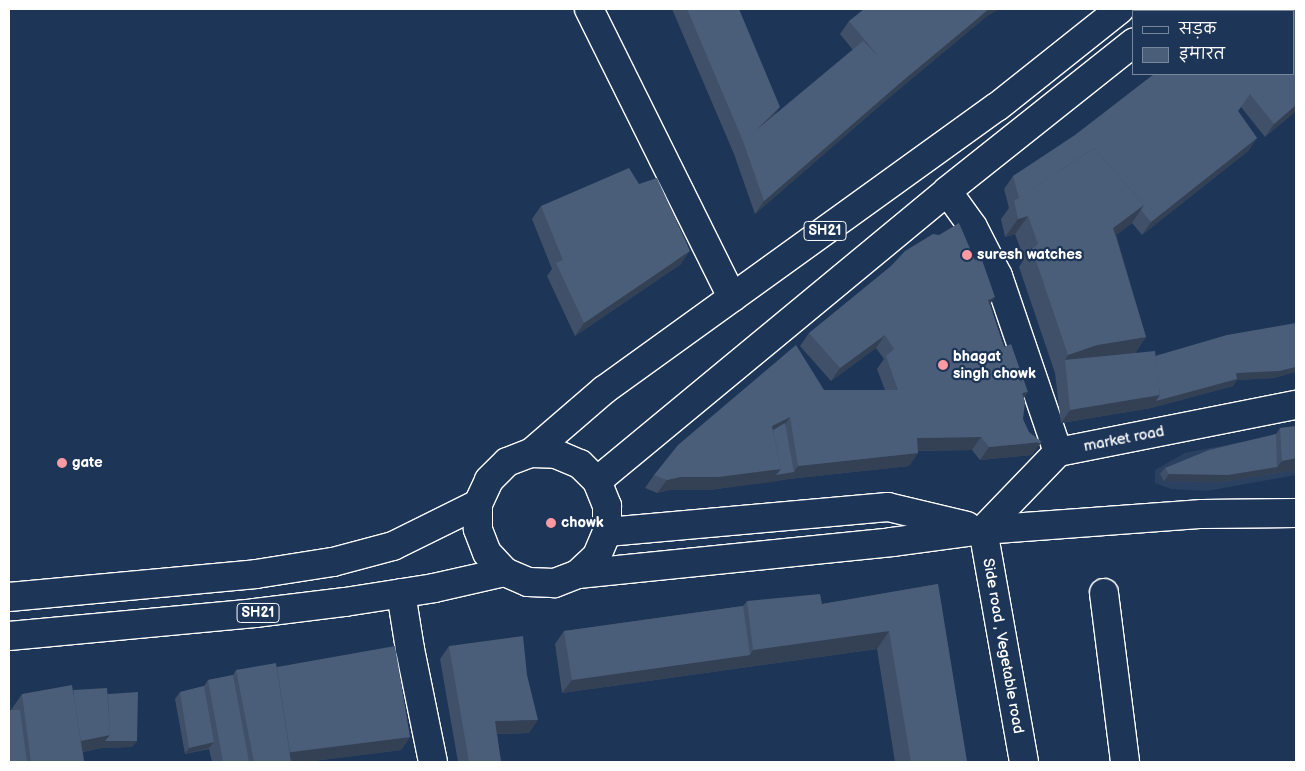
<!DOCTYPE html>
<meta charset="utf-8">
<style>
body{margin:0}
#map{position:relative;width:1305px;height:771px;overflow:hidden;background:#1d3557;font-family:"Balsamiq Sans","Playpen Sans Deva",sans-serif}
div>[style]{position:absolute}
.built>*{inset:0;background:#2a4161}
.roads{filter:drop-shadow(1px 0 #fff) drop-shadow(-1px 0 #fff) drop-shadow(0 1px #fff) drop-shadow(0 -1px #fff)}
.minor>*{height:28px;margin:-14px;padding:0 14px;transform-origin:14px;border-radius:14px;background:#1d3557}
.major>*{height:28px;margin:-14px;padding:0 14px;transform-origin:14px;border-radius:14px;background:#1d3557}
.wall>*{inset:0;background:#405068}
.shaded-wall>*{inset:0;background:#344155}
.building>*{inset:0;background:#4a5d79}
.dots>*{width:14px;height:14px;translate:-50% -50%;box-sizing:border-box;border:2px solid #1d3557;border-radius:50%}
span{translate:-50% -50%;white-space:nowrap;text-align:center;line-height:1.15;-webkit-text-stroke:4.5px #1d3557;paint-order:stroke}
.shield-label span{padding:1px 4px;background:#1d3557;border:1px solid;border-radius:4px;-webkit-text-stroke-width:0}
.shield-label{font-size:14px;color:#fff;font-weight:700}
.poi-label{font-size:15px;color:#fff;font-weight:700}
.left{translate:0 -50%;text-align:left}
.street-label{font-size:15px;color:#fff}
.frame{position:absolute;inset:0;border:10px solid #fff;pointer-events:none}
.legend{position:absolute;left:1132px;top:10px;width:162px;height:65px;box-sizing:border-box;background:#1d3557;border:1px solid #77869a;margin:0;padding:6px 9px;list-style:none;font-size:15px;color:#fff}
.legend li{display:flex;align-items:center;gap:10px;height:25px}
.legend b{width:25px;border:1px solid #77869a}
</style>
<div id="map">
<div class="built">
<i style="clip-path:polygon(1296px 431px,1296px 475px,1207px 491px,1171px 489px,1155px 483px,1155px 470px,1185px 453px)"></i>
</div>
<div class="roads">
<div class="minor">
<i style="left:589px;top:9px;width:322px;rotate:63.6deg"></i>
<i style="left:947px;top:191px;width:44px;rotate:54.2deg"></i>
<i style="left:973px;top:227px;width:55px;rotate:63deg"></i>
<i style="left:998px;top:276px;width:186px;rotate:71.2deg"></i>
<i style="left:401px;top:593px;width:57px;rotate:80.9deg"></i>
<i style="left:410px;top:649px;width:115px;rotate:78.5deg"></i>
<i style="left:1104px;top:593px;width:170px;rotate:82.9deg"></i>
<i style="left:1024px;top:762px;width:236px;rotate:-100deg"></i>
<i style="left:983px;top:530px;width:108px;rotate:-46.1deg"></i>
<i style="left:1058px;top:452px;width:243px;rotate:-11.2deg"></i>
</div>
<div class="major">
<i style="left:1172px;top:11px;width:4px;rotate:-27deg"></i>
<i style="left:531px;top:453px;width:96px;rotate:-40.8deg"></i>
<i style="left:604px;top:390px;width:484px;rotate:-35.8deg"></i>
<i style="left:997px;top:107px;width:157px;rotate:-38.5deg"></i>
<i style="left:597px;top:481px;width:455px;rotate:-39.6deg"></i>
<i style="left:947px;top:191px;width:239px;rotate:-38.5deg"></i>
<i style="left:607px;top:532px;width:282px;rotate:-5.1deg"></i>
<i style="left:888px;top:507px;width:81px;rotate:13.5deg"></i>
<i style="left:578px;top:574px;width:316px;rotate:-5.8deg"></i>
<i style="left:892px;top:542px;width:92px;rotate:-7.5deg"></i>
<i style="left:983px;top:530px;width:220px;rotate:-4.2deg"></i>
<i style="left:1202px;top:514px;width:94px;rotate:-0.6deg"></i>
<i style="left:9px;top:597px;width:248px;rotate:-5.3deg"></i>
<i style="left:256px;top:574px;width:78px;rotate:-8.9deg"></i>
<i style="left:333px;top:562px;width:62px;rotate:-14.9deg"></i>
<i style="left:393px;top:546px;width:95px;rotate:-26.3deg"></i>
<i style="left:478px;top:504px;width:26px;rotate:-65deg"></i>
<i style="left:489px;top:480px;width:25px;rotate:-45deg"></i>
<i style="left:507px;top:462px;width:26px;rotate:-21deg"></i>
<i style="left:531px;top:453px;width:25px;rotate:2deg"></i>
<i style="left:556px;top:454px;width:26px;rotate:23deg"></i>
<i style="left:580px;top:464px;width:24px;rotate:45deg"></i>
<i style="left:597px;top:481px;width:27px;rotate:68deg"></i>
<i style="left:607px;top:506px;width:26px;rotate:90deg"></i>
<i style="left:607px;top:532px;width:26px;rotate:113deg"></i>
<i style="left:597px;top:556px;width:26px;rotate:137deg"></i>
<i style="left:578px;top:574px;width:26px;rotate:159deg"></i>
<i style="left:554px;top:583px;width:26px;rotate:-178deg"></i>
<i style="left:528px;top:582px;width:25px;rotate:-157deg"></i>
<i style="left:505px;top:572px;width:26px;rotate:-133deg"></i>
<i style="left:487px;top:553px;width:26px;rotate:-111deg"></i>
<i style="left:478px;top:529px;width:25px;rotate:-90deg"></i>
<i style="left:9px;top:636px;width:247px;rotate:-5.3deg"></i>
<i style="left:255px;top:613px;width:91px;rotate:-7deg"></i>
<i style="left:345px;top:602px;width:90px;rotate:-8.9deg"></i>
<i style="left:434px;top:588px;width:73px;rotate:-12.7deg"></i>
</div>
</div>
<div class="wall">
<i style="clip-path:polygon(672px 9px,739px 9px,774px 116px,853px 50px,840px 34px,849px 21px,987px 16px,891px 96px,755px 214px,734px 154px)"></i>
<i style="clip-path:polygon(1296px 9px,1296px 111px,1265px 137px,1241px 107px,1238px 111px,1257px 138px,1248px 151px,1142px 235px,1132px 223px,1116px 235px,1146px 337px,1135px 353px,1155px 356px,1275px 378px,1237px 380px,1233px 386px,1151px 408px,1061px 423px,1055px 373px,1019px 267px,1024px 259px,1015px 234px,1005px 237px,1001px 219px,1009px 208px,1004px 189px,1013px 176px)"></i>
<i style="clip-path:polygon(541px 206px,681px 264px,575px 336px,547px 276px,552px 269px,532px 219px)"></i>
<i style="clip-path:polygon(990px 304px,1004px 347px,1024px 398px,1023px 419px,1032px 455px,980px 460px,972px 450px,918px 451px,918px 453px,909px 466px,789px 479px,709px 490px,670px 490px,657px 493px,645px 488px,654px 475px,824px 390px,885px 390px,877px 369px,884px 359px,876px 348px,831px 381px,800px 346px,809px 333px)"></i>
<i style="clip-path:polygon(1296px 426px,1296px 470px,1223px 482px,1164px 481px,1160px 474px,1165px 468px,1276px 434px,1280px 428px)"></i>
<i style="clip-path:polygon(938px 584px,967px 762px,895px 762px,877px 649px,562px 693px,555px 644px,564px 631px,743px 606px,747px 601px,822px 604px)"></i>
<i style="clip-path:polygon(449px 646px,529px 733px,497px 734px,501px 762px,458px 762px,440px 659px)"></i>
<i style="clip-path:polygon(277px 667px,410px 737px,401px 750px,305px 762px,212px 762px,209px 749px,185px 754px,175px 699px,180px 692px,204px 686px,208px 680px,233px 675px,236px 670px)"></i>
<i style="clip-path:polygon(22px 694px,108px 694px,137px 741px,132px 747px,101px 748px,83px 752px,84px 762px,9px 762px,11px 710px)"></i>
</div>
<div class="shaded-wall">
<i style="clip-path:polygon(989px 9px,1000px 9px,987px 16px,891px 96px,755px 214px,764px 201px,900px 83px)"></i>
<i style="clip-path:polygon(1296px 105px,1296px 111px,1265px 137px,1274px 124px)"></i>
<i style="clip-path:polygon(780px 107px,771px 120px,755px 131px)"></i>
<i style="clip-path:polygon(1257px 138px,1248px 151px,1142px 235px,1151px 222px)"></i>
<i style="clip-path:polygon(1144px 205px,1132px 223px,1101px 246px,1113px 228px)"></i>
<i style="clip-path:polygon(1028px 216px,1015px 234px,1005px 237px,1018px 219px)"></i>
<i style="clip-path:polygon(690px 251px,681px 264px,575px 336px,584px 323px)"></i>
<i style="clip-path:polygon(995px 297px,986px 310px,988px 300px)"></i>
<i style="clip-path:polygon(885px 335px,876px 348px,831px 381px,840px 368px)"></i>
<i style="clip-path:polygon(1146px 337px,1134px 355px,1065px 360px,1068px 355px,1097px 345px)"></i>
<i style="clip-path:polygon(1296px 367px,1296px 372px,1275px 378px,1237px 380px,1233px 386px,1151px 408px,1061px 423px,1070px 410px,1236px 373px)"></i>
<i style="clip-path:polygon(1028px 392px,1019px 405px,1022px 393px)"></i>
<i style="clip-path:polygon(790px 417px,781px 430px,768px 436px,772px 426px)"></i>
<i style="clip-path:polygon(981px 437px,972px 450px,908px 451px,917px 438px)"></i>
<i style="clip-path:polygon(1042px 442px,1032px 455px,980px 460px,989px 447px)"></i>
<i style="clip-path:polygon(918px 453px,909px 466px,789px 479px,798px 466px)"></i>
<i style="clip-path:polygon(1296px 458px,1296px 470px,1272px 474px,1282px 461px)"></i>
<i style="clip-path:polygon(1277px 467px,1272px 474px,1223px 482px,1164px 481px,1169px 474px)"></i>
<i style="clip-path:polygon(781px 469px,794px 472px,789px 479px,772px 482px,709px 490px,670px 490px,657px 493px,667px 480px,680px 477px)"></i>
<i style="clip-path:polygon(889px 631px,877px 649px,562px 693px,572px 680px,750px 655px,753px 650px)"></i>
<i style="clip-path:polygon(538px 720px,529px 733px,486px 734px,495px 721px)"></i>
<i style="clip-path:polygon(110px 735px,137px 741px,132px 747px,101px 748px,66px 755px,75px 742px)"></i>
<i style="clip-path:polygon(410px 737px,401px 750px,305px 762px,280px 762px,286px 753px)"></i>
<i style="clip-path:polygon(214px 742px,209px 748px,185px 754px,189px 748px)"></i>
</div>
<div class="building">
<i style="clip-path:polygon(687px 9px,739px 9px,780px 107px,755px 131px,863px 41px,879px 57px,849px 21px,864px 9px,989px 9px,900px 83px,764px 201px,743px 141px)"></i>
<i style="clip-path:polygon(1243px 9px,1296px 9px,1296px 105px,1274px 124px,1250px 94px,1238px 111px,1257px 138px,1151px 222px,1141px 210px,1144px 205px,1094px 148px,1019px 198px,1013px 176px,1075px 135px,1154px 74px,1294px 74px,1294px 11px,1239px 11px)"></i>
<i style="clip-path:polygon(1094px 148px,1144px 205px,1113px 228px,1146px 337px,1097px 345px,1068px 355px,1032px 249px,1038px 244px,1028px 216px,1018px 219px,1014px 201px)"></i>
<i style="clip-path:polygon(629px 168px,639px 184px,657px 178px,690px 251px,584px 323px,556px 263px,563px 260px,541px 206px)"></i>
<i style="clip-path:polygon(959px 223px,975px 260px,981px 257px,995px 297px,988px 300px,1004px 347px,1011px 344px,1028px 392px,1022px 393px,1025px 401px,1023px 419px,1029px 432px,1042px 442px,989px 447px,981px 437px,917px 438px,918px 453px,798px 466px,790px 417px,772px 426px,781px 469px,718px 477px,680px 477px,667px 480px,654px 475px,678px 445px,796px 345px,824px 390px,898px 390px,886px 356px,894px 349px,885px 335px,840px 368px,809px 333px,891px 266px,905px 251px,933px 234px,939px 235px)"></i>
<i style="clip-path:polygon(1296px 323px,1296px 367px,1279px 371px,1236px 373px,1237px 379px,1156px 401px,1160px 395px,1155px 356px,1227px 335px)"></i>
<i style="clip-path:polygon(1155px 351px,1160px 395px,1070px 410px,1065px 360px)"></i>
<i style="clip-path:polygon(785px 423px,794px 472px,776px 475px,781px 469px,773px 430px)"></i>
<i style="clip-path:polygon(1296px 426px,1296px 458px,1282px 461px,1280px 428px)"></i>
<i style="clip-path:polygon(1276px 434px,1277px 467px,1228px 475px,1169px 474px,1165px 468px,1209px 450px)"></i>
<i style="clip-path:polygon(938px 584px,967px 762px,911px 762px,889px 631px,753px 650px,747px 601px,820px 594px,822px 604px)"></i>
<i style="clip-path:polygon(743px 606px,750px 655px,572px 680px,564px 631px)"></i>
<i style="clip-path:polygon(523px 636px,527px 675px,538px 720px,495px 721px,501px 762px,469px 762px,449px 646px)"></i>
<i style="clip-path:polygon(395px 646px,410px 737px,290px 752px,277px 667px)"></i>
<i style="clip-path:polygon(276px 663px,291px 762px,254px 762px,236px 670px)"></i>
<i style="clip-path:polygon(233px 675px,249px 762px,223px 762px,208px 680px)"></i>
<i style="clip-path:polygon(72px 685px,84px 762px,31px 762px,22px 694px)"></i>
<i style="clip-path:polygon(204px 686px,214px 742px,189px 748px,180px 692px)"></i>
<i style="clip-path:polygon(107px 688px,110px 735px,81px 741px,73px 690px)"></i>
<i style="clip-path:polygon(138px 692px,137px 741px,105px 741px,110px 735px,108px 694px)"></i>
<i style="clip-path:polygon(9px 710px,20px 710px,27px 762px,9px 762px)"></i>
</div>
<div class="dots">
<i style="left:967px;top:255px;background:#ff9aa2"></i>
<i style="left:943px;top:365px;background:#ff9aa2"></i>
<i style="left:62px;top:463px;background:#ff9aa2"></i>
<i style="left:551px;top:523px;background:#ff9aa2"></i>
</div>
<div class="shield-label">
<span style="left:825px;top:231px">SH21</span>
<span style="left:258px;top:613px">SH21</span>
</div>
<div class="poi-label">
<span class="left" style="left:977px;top:255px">suresh watches</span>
<span class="left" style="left:953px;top:365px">bhagat<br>singh chowk</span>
<span class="left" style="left:72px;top:463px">gate</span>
<span class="left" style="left:561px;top:523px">chowk</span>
</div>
<div class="street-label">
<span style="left:1124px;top:439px;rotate:-11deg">market road</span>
<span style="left:1003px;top:646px;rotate:80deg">Side road , Vegetable road</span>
</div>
<div class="frame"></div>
<ul class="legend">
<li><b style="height:6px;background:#1d3557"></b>सड़क</li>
<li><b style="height:14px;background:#4a5d79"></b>इमारत</li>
</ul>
</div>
